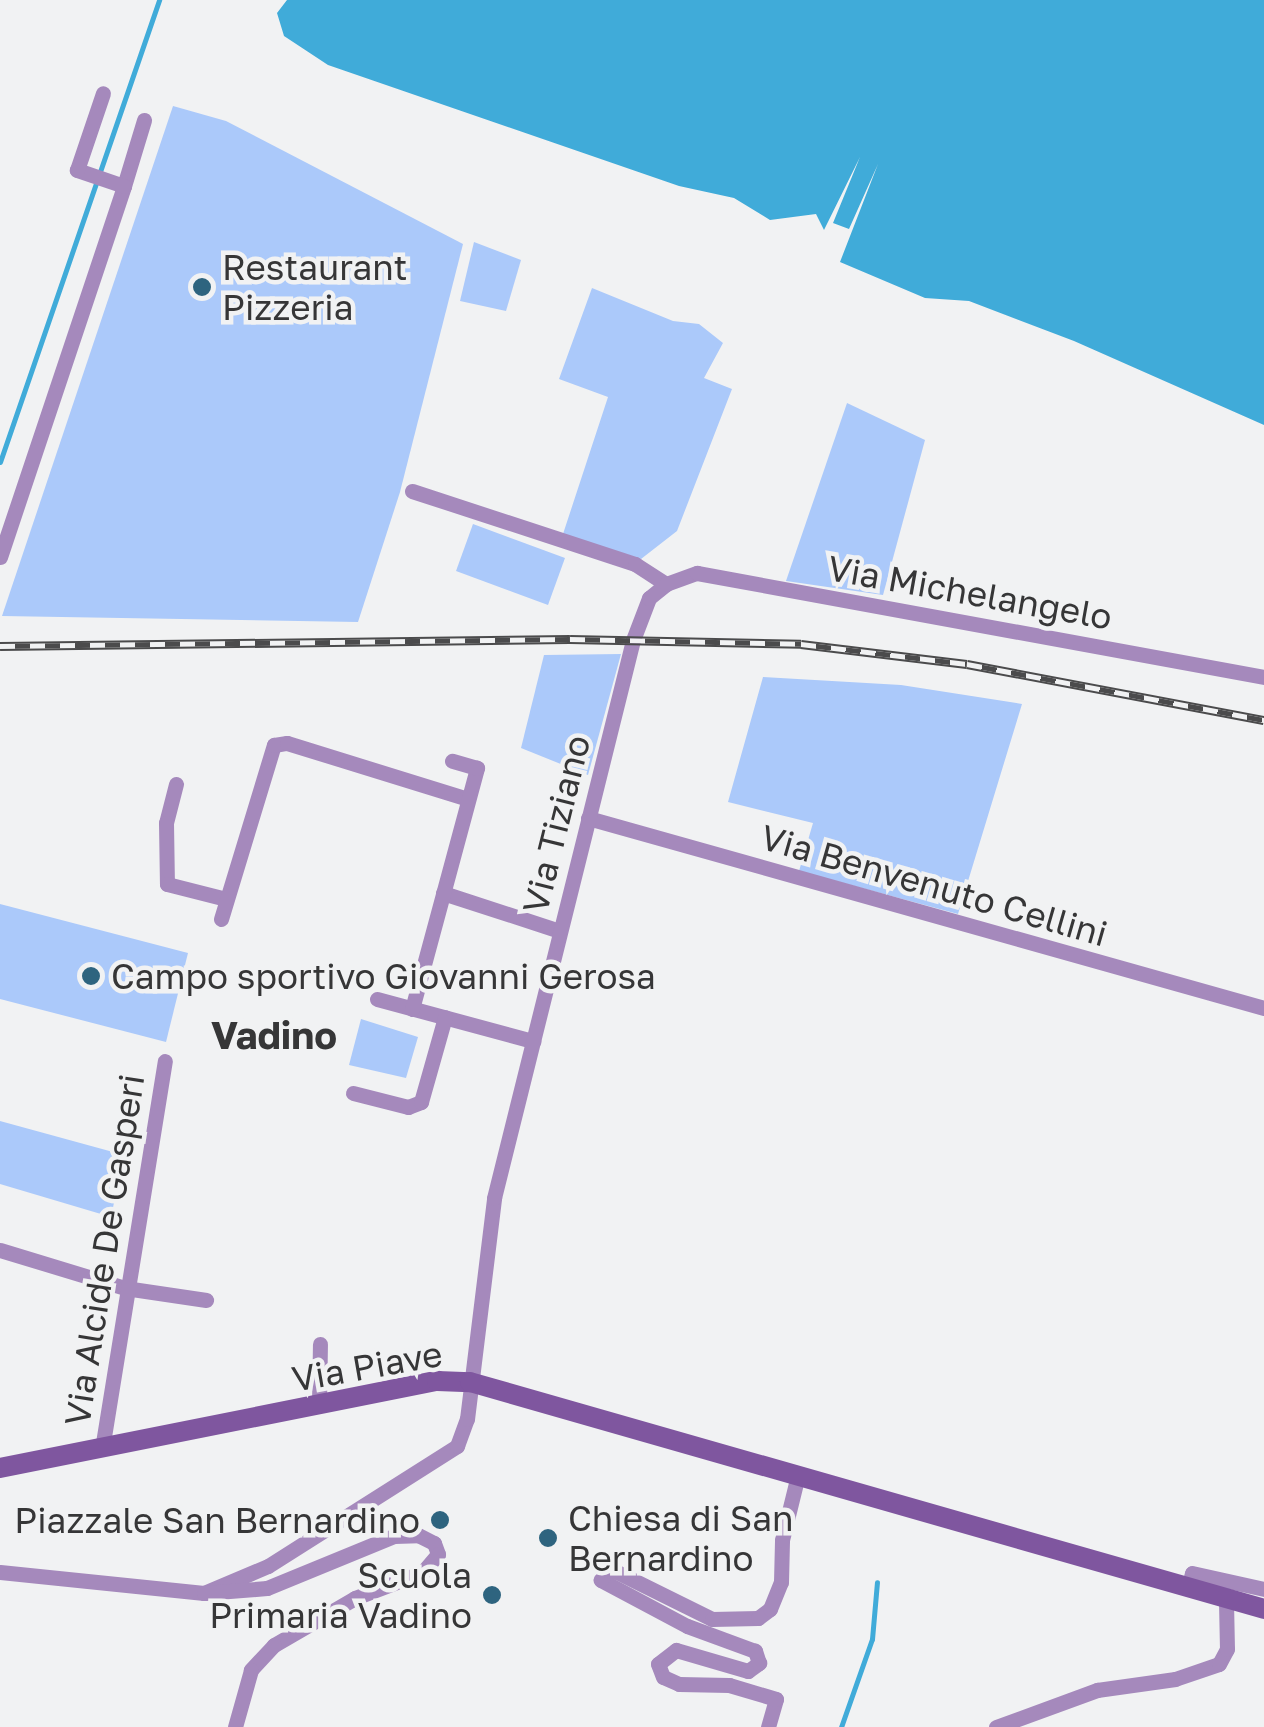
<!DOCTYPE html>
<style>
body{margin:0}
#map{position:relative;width:1264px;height:1727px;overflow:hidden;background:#f1f2f3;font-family:"Golos Text",sans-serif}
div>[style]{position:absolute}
.green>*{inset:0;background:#abc9fa}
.water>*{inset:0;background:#40abd9}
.stream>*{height:5px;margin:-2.5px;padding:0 2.5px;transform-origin:2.5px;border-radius:2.5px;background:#40abd9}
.minor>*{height:15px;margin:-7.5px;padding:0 7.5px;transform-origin:7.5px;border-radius:7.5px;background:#a589bc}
.secondary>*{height:20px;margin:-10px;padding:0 10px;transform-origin:10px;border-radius:10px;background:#7f569f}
.rail>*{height:9px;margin-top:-4.5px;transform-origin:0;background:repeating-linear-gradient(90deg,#f1f2f3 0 15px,#4b4b4c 0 30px);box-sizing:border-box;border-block:2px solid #4b4b4c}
.dots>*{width:28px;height:28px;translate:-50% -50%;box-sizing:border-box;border:5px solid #f1f2f3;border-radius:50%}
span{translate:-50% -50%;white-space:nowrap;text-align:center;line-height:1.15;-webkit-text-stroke:9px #f1f2f3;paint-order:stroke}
.poi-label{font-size:35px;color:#363637}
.left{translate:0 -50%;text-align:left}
.right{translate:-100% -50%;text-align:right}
.street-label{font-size:35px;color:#363637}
.neighbourhood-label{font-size:38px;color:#363637;font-weight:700}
</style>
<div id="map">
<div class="green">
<i style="clip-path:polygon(173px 106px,226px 121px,463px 244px,400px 492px,358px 622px,2px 616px)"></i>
<i style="clip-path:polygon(474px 242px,521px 260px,506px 311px,460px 301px)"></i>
<i style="clip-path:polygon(592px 288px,673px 321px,699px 324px,723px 343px,704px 378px,732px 389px,677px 531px,641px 559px,563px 534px,608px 397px,559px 379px)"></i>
<i style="clip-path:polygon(847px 403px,925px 440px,883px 595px,786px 581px)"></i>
<i style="clip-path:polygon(473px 524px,565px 558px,548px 605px,456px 571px)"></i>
<i style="clip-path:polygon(621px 654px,588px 775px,521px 748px,544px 655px)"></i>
<i style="clip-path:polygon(763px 677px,901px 685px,1022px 704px,958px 914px,799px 871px,813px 823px,728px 802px)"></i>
<i style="clip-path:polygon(0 904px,188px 953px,166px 1042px,0 999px)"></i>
<i style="clip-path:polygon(361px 1019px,418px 1037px,406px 1078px,349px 1065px)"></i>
<i style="clip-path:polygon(0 1121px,124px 1155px,111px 1217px,0 1184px)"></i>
</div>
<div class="water">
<i style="clip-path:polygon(287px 0,1264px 0,1264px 425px,1074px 341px,969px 301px,925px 298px,840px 262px,878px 164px,849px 229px,833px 223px,860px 157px,824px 230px,816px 214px,770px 220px,734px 198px,679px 186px,328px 65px,284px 36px,277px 13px)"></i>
</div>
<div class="stream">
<i style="left:0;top:462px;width:489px;rotate:-71deg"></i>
<i style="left:841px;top:1727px;width:93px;rotate:-70.6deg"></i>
<i style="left:872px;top:1639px;width:57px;rotate:-85deg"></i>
</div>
<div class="minor">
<i style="left:124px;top:186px;width:69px;rotate:-73.1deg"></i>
<i style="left:412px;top:491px;width:235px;rotate:18.1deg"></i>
<i style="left:635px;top:564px;width:37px;rotate:33deg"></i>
<i style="left:0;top:557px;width:391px;rotate:-71.5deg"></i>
<i style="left:124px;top:186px;width:50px;rotate:-161.2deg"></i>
<i style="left:77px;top:170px;width:81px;rotate:-71.3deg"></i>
<i style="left:176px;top:784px;width:40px;rotate:104.4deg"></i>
<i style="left:166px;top:823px;width:61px;rotate:89.1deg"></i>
<i style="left:167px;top:884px;width:61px;rotate:14.3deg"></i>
<i style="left:588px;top:818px;width:702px;rotate:15.7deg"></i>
<i style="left:443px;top:893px;width:123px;rotate:18deg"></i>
<i style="left:221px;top:919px;width:182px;rotate:-73.1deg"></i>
<i style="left:274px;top:745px;width:13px;rotate:-9deg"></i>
<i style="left:287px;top:743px;width:189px;rotate:17.2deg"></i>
<i style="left:377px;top:999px;width:162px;rotate:15.1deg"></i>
<i style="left:412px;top:1009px;width:250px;rotate:-74.9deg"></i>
<i style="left:477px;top:768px;width:26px;rotate:-164deg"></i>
<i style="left:353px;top:1093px;width:57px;rotate:14.3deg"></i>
<i style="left:408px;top:1107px;width:14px;rotate:-21deg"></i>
<i style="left:421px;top:1102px;width:88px;rotate:-74.2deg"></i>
<i style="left:0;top:1250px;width:131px;rotate:16.9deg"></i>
<i style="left:125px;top:1288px;width:82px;rotate:8.4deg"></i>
<i style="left:319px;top:1405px;width:61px;rotate:-89.1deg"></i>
<i style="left:102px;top:1449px;width:393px;rotate:-80.8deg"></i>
<i style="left:0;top:1572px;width:205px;rotate:5.9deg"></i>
<i style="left:204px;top:1593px;width:69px;rotate:-22.9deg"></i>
<i style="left:268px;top:1566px;width:224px;rotate:-32.4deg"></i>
<i style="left:457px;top:1446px;width:29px;rotate:-70deg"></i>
<i style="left:467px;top:1419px;width:223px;rotate:-83deg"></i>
<i style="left:494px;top:1198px;width:575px;rotate:-76.01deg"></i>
<i style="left:633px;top:640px;width:45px;rotate:-69.1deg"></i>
<i style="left:649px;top:598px;width:22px;rotate:-39deg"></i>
<i style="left:666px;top:584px;width:33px;rotate:-20deg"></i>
<i style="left:697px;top:573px;width:576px;rotate:10.39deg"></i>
<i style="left:1188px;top:1589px;width:16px;rotate:-76deg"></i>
<i style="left:1192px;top:1573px;width:74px;rotate:12.5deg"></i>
<i style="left:204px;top:1593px;width:63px;rotate:-4.5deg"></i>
<i style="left:267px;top:1588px;width:137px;rotate:-22.3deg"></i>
<i style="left:394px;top:1536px;width:24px;rotate:-2deg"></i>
<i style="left:418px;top:1535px;width:18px;rotate:27deg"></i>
<i style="left:434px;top:1543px;width:12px;rotate:70deg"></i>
<i style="left:438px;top:1554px;width:23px;rotate:130deg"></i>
<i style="left:423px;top:1572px;width:73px;rotate:159.1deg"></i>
<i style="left:355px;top:1598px;width:94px;rotate:149.9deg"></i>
<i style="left:274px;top:1645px;width:34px;rotate:133deg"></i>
<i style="left:251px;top:1670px;width:59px;rotate:105.7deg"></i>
<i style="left:768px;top:1727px;width:29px;rotate:-74deg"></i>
<i style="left:776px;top:1699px;width:49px;rotate:-163.4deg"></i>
<i style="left:729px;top:1685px;width:50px;rotate:-178.9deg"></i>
<i style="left:679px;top:1684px;width:17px;rotate:-156deg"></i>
<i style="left:663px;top:1677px;width:14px;rotate:-111deg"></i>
<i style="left:658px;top:1664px;width:23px;rotate:-38deg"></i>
<i style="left:676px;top:1650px;width:75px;rotate:16.3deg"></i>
<i style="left:748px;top:1671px;width:14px;rotate:-36deg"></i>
<i style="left:759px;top:1663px;width:13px;rotate:-108deg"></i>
<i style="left:755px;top:1651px;width:72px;rotate:-159.8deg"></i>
<i style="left:687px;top:1626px;width:98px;rotate:-151.9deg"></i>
<i style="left:601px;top:1580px;width:12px;rotate:-55deg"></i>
<i style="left:608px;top:1570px;width:9px;rotate:13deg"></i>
<i style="left:617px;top:1572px;width:106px;rotate:26.3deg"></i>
<i style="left:712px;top:1619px;width:46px;rotate:-1.2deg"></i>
<i style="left:758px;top:1618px;width:15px;rotate:-37deg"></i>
<i style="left:770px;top:1609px;width:29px;rotate:-68deg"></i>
<i style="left:781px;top:1582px;width:42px;rotate:-88.6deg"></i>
<i style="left:782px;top:1540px;width:67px;rotate:-76.2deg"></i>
<i style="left:996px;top:1727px;width:108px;rotate:-20.1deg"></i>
<i style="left:1097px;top:1690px;width:79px;rotate:-8deg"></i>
<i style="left:1175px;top:1679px;width:46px;rotate:-18.8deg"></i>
<i style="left:1219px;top:1664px;width:17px;rotate:-62deg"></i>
<i style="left:1227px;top:1649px;width:49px;rotate:-91.2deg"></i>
</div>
<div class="secondary">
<i style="left:0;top:1468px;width:446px;rotate:-11.3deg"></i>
<i style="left:437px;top:1381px;width:33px;rotate:2deg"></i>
<i style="left:470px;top:1382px;width:826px;rotate:15.95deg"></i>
</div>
<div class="rail">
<i style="left:0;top:646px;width:570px;rotate:-0.7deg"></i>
<i style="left:570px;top:639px;width:231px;rotate:1.2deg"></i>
<i style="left:801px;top:644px;width:167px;rotate:6.9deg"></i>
<i style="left:967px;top:664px;width:302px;rotate:10.7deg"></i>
</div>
<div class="dots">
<i style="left:202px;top:287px;background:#2e647f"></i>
<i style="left:91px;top:976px;background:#2e647f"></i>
<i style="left:440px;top:1520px;background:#2e647f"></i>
<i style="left:548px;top:1538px;background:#2e647f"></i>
<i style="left:492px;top:1595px;background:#2e647f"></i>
</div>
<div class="poi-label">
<span class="left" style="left:222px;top:287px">Restaurant<br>Pizzeria</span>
<span class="left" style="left:111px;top:976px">Campo sportivo Giovanni Gerosa</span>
<span class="left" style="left:568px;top:1538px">Chiesa di San<br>Bernardino</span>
<span class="right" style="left:420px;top:1520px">Piazzale San Bernardino</span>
<span class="right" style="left:472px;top:1595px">Scuola<br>Primaria Vadino</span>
</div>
<div class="street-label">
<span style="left:970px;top:592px;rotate:10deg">Via Michelangelo</span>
<span style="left:556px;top:824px;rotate:-76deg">Via Tiziano</span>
<span style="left:934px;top:885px;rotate:16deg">Via Benvenuto Cellini</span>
<span style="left:104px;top:1250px;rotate:-81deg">Via Alcide De Gasperi</span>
<span style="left:367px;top:1366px;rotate:-10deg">Via Piave</span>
</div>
<div class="neighbourhood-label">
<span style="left:274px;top:1035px">Vadino</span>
</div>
</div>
